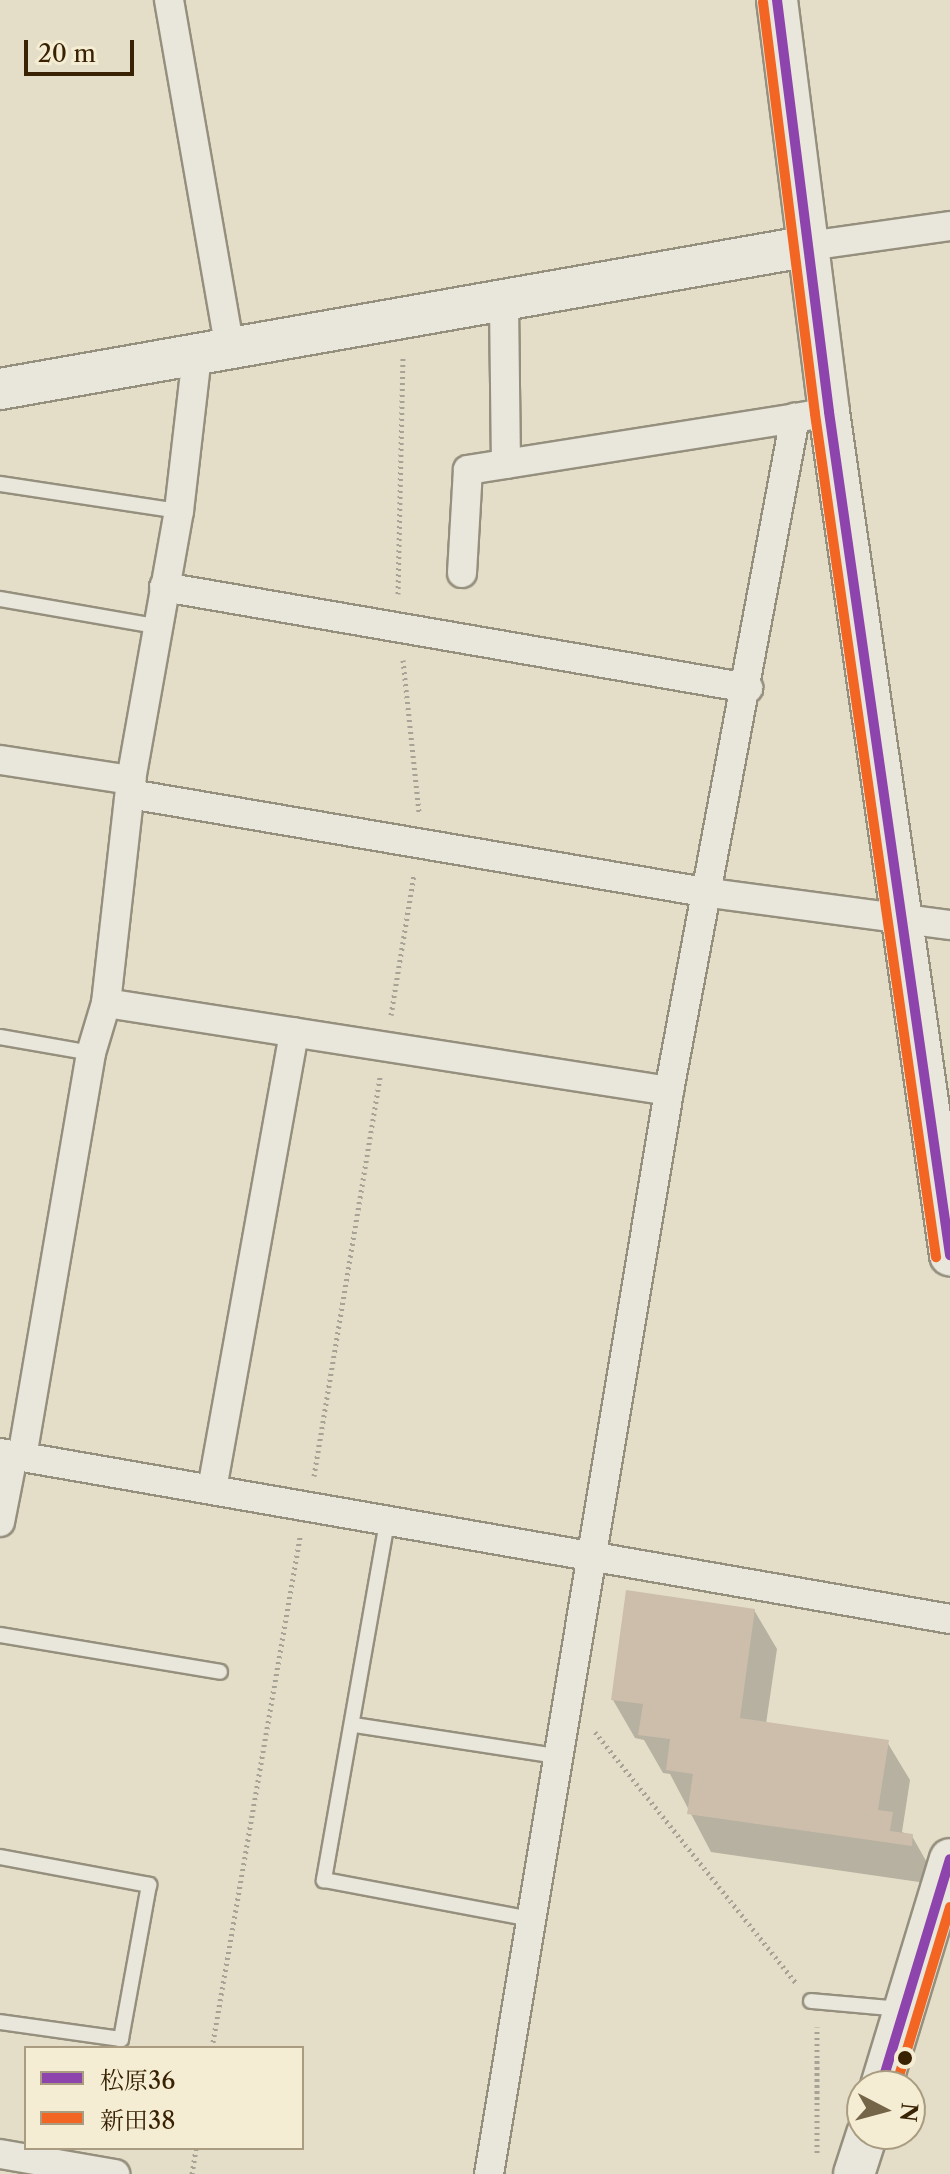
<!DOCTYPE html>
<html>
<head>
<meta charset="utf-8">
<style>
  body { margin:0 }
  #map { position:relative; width:950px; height:2174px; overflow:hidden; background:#e4dec8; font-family:"Libre Caslon Text","Noto Serif JP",serif }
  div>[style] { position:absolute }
  .shadow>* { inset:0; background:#0003 }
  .building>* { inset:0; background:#cdbeac }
  .path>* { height:5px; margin-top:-2.5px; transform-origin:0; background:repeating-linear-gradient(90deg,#a7a296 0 2px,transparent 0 6px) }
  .roads { filter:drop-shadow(2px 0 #958f7e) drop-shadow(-2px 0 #958f7e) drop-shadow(0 2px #958f7e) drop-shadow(0 -2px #958f7e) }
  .lane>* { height:14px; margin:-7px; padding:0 7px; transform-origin:7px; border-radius:7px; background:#e9e6db }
  .street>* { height:28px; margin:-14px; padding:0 14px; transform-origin:14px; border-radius:14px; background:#e9e6db }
  .secondary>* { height:40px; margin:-20px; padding:0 20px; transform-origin:20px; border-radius:20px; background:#e9e6db }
  .bus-1>* { height:10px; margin:-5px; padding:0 5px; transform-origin:5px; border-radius:5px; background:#8e44ad }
  .bus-2>* { height:10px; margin:-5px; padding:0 5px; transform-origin:5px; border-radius:5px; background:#f26522 }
  .dots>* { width:22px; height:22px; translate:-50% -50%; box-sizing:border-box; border:4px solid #f5edd3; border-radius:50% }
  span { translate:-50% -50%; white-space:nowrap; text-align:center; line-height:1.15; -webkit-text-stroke:6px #f5edd3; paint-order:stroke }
  .legend { position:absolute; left:24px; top:2046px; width:280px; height:104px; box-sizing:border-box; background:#f5edd3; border:2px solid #a99c80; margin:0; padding:10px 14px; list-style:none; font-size:24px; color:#382203 }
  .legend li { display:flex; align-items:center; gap:16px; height:40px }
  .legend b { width:40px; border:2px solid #a99c80 }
  .north { position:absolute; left:846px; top:2070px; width:80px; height:80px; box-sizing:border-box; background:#f5edd3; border:2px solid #a99c80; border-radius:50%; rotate:96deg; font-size:22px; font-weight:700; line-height:32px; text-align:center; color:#382203 }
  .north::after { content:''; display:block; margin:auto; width:28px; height:36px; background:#746448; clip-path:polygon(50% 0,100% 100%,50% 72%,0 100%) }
  .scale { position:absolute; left:24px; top:40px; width:110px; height:36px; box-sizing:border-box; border:4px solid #382203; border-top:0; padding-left:10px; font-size:24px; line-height:28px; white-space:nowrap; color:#382203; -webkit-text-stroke:6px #f5edd3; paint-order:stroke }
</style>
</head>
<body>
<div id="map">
  <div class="shadow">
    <div style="clip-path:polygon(754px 1610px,777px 1649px,766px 1724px,887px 1742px,910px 1780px,902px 1832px,912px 1836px,934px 1875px,933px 1884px,711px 1852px,670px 1774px,663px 1773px,644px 1740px,635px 1738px,613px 1700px)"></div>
  </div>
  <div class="building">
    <div style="clip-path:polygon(626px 1590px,755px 1609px,740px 1718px,889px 1740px,878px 1810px,893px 1812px,890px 1831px,913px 1834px,912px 1846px,687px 1814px,693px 1774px,666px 1770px,670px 1739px,638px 1735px,643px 1704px,611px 1700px)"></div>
  </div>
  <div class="path">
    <div style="left:398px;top:594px;width:238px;rotate:-88.8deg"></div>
    <div style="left:403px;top:660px;width:154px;rotate:84deg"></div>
    <div style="left:391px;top:1015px;width:142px;rotate:-80.7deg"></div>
    <div style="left:314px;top:1476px;width:405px;rotate:-80.6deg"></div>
    <div style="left:595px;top:1732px;width:323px;rotate:51.3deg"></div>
    <div style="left:212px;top:2048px;width:519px;rotate:-80.23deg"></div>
    <div style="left:817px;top:2153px;width:126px;rotate:-90deg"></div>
    <div style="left:192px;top:2174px;width:26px;rotate:-81deg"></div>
  </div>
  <div class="roads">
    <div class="lane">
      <div style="left:0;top:484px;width:181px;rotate:8.6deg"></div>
      <div style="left:0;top:599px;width:157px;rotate:9.9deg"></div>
      <div style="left:0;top:1037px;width:92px;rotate:10deg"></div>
      <div style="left:387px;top:1522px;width:364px;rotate:100deg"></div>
      <div style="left:324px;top:1880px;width:211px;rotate:10.7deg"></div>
      <div style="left:0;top:1635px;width:223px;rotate:9.5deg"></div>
      <div style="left:354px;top:1725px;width:205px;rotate:8.7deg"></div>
      <div style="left:0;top:1857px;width:152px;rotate:10.6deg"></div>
      <div style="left:149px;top:1885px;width:157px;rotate:100.3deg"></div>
      <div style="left:121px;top:2039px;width:122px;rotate:-172deg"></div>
      <div style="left:811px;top:2001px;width:89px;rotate:5.1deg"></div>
    </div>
    <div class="street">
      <div style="left:169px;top:0;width:354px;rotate:80.1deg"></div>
      <div style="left:809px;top:246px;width:142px;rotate:-8.1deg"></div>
      <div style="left:504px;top:302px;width:162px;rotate:89.3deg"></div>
      <div style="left:462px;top:573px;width:103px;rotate:-86.7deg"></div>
      <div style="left:468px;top:470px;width:331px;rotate:-9deg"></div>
      <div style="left:164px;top:587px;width:593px;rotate:9.81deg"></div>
      <div style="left:0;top:760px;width:133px;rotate:8.7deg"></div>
      <div style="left:130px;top:794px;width:588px;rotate:9.69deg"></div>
      <div style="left:710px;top:893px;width:242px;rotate:7.6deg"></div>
      <div style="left:106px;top:1003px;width:570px;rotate:8.88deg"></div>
      <div style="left:0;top:1453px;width:964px;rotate:9.91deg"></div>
      <div style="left:22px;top:1457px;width:410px;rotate:-80.3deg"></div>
      <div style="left:91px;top:1053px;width:52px;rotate:-73.3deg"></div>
      <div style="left:106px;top:1003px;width:224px;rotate:-83.6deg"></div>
      <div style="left:131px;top:780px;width:273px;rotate:-79.9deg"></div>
      <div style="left:179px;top:511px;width:156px;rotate:-83.4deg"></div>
      <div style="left:212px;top:1489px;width:464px;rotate:-79.8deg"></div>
      <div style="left:0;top:1522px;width:67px;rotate:-78.9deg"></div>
      <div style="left:0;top:2154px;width:117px;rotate:9.9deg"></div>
      <div style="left:489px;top:2174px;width:1098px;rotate:-80.56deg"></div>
      <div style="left:669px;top:1091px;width:685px;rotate:-79.4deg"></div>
      <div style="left:795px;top:418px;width:35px;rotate:-10deg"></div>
    </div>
    <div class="secondary">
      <div style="left:777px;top:0;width:415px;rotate:82.8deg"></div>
      <div style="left:829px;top:412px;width:852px;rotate:81.83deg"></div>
      <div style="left:0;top:389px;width:822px;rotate:-10.02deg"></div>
      <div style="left:881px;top:2086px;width:237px;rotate:-73.1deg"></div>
      <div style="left:854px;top:2174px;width:42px;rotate:-72deg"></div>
    </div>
  </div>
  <div class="bus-1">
    <div style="left:777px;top:0;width:415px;rotate:82.8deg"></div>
    <div style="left:829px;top:412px;width:852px;rotate:81.83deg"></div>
    <div style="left:881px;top:2086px;width:237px;rotate:-73.1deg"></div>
  </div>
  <div class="bus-2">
    <div style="left:763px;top:2px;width:415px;rotate:82.8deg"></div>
    <div style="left:815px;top:414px;width:852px;rotate:81.83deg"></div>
    <div style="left:896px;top:2086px;width:187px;rotate:-73.2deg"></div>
  </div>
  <div class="dots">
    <div style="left:905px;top:2058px;background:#382203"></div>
  </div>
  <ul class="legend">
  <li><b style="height:10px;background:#8e44ad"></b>松原36</li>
  <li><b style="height:10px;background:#f26522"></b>新田38</li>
  </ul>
  <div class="north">N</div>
  <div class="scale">20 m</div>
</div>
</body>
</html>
